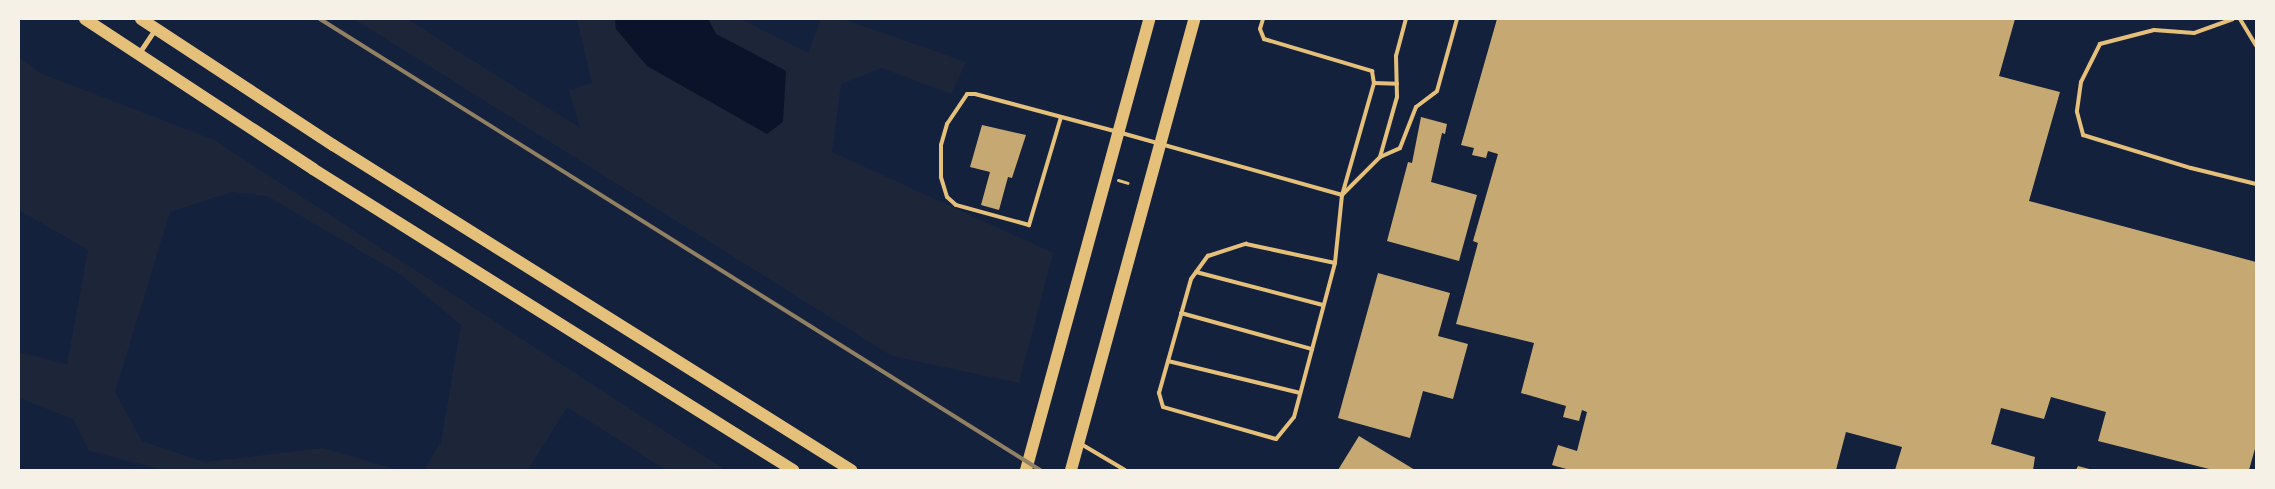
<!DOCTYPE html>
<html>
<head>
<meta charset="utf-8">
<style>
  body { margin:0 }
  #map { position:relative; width:2275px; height:489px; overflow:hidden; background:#14213d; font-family:Overpass,sans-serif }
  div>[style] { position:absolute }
  .green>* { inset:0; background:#1d2539 }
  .water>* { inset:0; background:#0b132b }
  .building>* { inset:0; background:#c6a872 }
  .path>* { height:3px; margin:-1.5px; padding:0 1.5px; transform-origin:1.5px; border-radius:1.5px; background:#e5c07b }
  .service>* { height:4px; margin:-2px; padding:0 2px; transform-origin:2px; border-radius:2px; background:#e5c07b }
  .minor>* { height:5px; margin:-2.5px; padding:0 2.5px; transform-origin:2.5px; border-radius:2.5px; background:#e5c07b }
  .primary>* { height:12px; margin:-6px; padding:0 6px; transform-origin:6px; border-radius:6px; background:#e5c07b }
  .rail>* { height:4px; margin:-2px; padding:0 2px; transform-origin:2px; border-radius:2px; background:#918062 }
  span { translate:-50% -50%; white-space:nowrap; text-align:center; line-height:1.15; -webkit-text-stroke:4.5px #f6f1e7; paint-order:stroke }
  .frame { position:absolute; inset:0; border:20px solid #f6f1e7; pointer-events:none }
</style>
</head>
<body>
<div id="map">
  <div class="green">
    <div style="clip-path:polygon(354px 19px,407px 19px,580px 128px,569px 90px,592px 83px,577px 19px,615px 19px,616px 29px,786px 71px,716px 34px,708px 19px,741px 19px,808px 53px,821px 19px,843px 19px,966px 62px,951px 94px,882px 68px,841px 84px,832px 152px,1053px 253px,1019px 383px,892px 356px)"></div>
    <div style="clip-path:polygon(19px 57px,40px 73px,212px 139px,725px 470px,666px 470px,567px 407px,528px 470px,424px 470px,441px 442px,461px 325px,400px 274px,267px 196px,232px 192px,170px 212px,115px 392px,142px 441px,205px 462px,323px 448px,398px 470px,164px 470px,89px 451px,73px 419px,19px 398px,19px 352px,67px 364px,88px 250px,19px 210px)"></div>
  </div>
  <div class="water">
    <div style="clip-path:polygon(615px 19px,708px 19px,716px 34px,786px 71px,783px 122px,767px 134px,647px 66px,616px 29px)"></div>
  </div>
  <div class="building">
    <div style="clip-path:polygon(1497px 19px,2015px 19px,1999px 76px,2060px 92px,2029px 201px,2256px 262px,2256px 445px,2249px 470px,2213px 470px,2098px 441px,2106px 412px,2051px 397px,2044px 419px,2001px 408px,1991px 444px,2035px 457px,2033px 470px,1895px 470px,1902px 447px,1846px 432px,1836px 470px,1570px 470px,1552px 465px,1558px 445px,1577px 451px,1587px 412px,1582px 410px,1579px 421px,1563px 417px,1566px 406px,1521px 393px,1534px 343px,1456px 324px,1478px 243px,1473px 241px,1498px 154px,1488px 151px,1486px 158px,1472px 155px,1474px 148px,1461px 145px)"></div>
    <div style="clip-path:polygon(1421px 117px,1447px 124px,1445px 134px,1442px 133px,1431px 182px,1477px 195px,1459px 261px,1387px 241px,1408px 162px,1412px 163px)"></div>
    <div style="clip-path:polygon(982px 125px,1026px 135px,1012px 178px,1008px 177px,999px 210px,981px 205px,990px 172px,970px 167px)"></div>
    <div style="clip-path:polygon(1378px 273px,1450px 293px,1438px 336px,1468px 344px,1453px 399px,1423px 391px,1410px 438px,1338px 418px)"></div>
    <div style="clip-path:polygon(1359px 436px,1415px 470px,1338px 470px)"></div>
    <div style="clip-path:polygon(2078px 466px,2093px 470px,2076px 470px)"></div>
  </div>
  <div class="path">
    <div style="left:1118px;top:180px;width:10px;rotate:17deg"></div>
  </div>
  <div class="service">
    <div style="left:1263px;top:19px;width:10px;rotate:107deg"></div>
    <div style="left:1260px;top:29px;width:11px;rotate:68deg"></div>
    <div style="left:1264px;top:39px;width:113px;rotate:16.5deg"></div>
    <div style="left:1372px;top:71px;width:12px;rotate:81deg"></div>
    <div style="left:1374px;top:83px;width:116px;rotate:105.9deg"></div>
    <div style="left:1342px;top:195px;width:54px;rotate:-45deg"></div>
    <div style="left:1380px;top:157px;width:62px;rotate:-74.2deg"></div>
    <div style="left:1397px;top:97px;width:41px;rotate:-91.4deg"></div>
    <div style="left:1396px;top:56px;width:38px;rotate:-75deg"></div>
    <div style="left:2233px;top:19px;width:41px;rotate:160.3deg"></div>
    <div style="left:2194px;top:33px;width:40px;rotate:-175.7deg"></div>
    <div style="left:2154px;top:30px;width:56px;rotate:165.5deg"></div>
    <div style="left:2100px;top:44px;width:42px;rotate:116.6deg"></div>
    <div style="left:2081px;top:82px;width:30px;rotate:98deg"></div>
    <div style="left:2077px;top:112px;width:24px;rotate:75deg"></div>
    <div style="left:2083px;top:135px;width:113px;rotate:17deg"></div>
    <div style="left:2191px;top:168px;width:67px;rotate:13.8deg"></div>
    <div style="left:2240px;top:19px;width:31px;rotate:59deg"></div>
    <div style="left:1374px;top:83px;width:23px;rotate:2deg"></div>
    <div style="left:1061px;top:117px;width:113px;rotate:106.5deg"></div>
    <div style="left:1029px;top:225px;width:76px;rotate:-164.7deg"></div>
    <div style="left:956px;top:205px;width:12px;rotate:-138deg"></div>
    <div style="left:947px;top:197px;width:21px;rotate:-107deg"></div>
    <div style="left:941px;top:177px;width:32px;rotate:-90deg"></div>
    <div style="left:941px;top:145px;width:22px;rotate:-74deg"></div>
    <div style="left:947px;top:124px;width:36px;rotate:-56deg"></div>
    <div style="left:967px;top:94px;width:8px"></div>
    <div style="left:975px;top:94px;width:148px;rotate:14.9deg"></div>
    <div style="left:1118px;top:132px;width:233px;rotate:15.7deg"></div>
    <div style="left:1342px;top:195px;width:68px;rotate:95.9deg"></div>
    <div style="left:1335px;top:263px;width:159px;rotate:104.9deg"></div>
    <div style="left:1294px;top:417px;width:28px;rotate:129deg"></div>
    <div style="left:1276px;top:439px;width:117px;rotate:-164.2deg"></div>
    <div style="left:1163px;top:407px;width:15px;rotate:-106deg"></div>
    <div style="left:1159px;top:393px;width:118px;rotate:-74.3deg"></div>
    <div style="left:1191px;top:279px;width:29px;rotate:-54deg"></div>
    <div style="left:1208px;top:256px;width:40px;rotate:-18deg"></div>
    <div style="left:1246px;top:244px;width:91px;rotate:12.1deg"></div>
    <div style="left:1380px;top:157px;width:22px;rotate:-24deg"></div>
    <div style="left:1400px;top:148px;width:44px;rotate:-68.7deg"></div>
    <div style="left:1416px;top:107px;width:26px;rotate:-37deg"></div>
    <div style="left:1437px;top:91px;width:75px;rotate:-74.5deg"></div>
    <div style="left:1196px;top:272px;width:131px;rotate:14.6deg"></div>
    <div style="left:1181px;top:313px;width:136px;rotate:15.4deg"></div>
    <div style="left:1168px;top:361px;width:136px;rotate:13.6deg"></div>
    <div style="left:1081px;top:444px;width:51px;rotate:30.6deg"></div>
  </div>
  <div class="minor">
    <div style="left:139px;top:53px;width:29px;rotate:-56deg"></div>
  </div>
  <div class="primary">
    <div style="left:85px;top:19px;width:273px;rotate:33.3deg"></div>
    <div style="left:313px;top:169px;width:567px;rotate:32.09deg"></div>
    <div style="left:141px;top:19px;width:230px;rotate:33.3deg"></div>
    <div style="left:333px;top:145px;width:612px;rotate:32.1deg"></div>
    <div style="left:1026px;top:470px;width:467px;rotate:-74.7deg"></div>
    <div style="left:1071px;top:470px;width:467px;rotate:-74.7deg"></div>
  </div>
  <div class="rail">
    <div style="left:320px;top:19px;width:850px;rotate:32.06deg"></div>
  </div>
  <div class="frame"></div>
</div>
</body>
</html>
